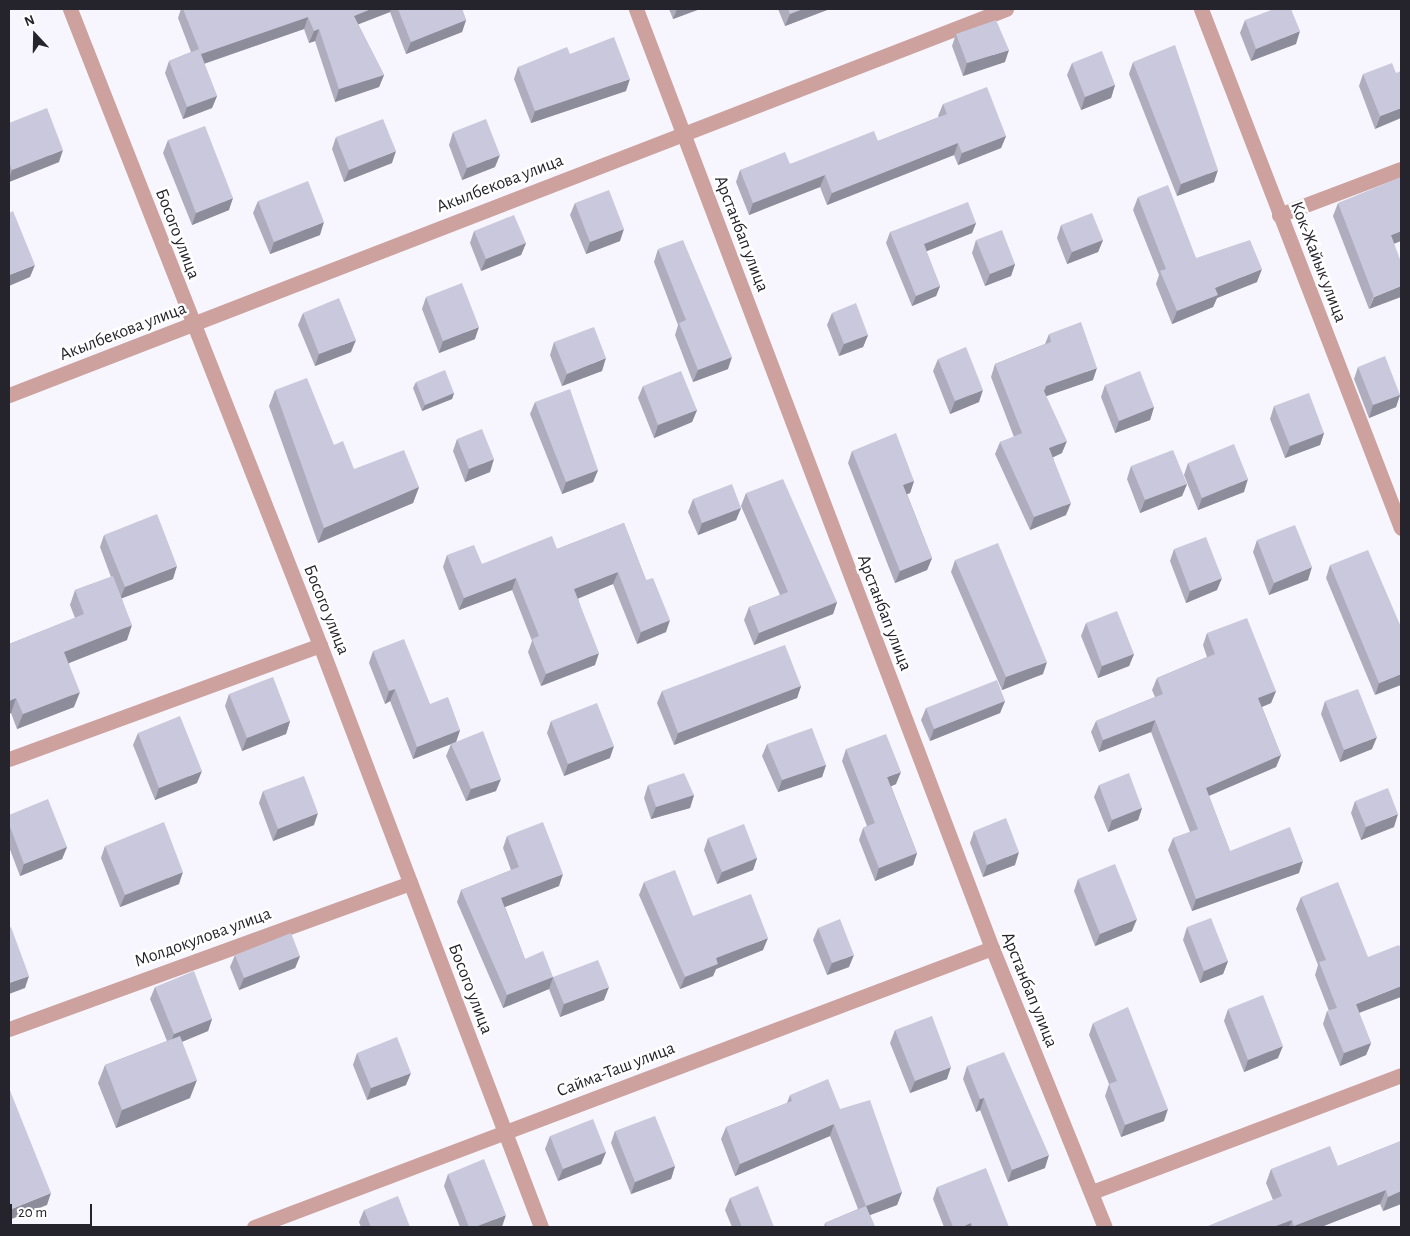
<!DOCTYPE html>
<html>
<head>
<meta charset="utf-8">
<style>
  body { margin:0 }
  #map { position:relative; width:1410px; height:1236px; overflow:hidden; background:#f7f6fe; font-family:"Alegreya Sans",sans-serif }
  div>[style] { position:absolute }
  .street>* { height:15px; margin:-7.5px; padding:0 7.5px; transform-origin:7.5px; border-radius:7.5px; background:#cca19e }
  .wall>* { inset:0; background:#aeacbd }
  .shaded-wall>* { inset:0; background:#8d8c9a }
  .building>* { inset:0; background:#cac8dc }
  span { translate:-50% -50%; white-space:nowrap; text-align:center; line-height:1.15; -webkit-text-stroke:5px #fff; paint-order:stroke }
  .street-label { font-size:18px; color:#25242c }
  .frame { position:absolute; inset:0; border:10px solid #25242c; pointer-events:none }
  .north { position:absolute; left:10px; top:10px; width:50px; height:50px; -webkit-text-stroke:4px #fff; paint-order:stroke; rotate:339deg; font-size:14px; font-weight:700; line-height:20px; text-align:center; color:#25242c }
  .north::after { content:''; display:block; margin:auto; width:18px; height:22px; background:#25242c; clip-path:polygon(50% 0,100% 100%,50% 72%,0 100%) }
  .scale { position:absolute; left:10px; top:1204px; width:82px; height:22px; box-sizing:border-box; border:2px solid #25242c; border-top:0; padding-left:6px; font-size:15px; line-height:18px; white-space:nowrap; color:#25242c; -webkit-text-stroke:4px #fff; paint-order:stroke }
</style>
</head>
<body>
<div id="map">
  <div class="street">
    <div style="left:70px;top:9px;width:683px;rotate:68.54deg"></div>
    <div style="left:320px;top:645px;width:623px;rotate:69.21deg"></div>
    <div style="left:636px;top:9px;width:1004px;rotate:69.24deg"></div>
    <div style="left:992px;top:948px;width:301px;rotate:68deg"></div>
    <div style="left:1201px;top:9px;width:556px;rotate:68.93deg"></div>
    <div style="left:1279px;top:215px;width:130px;rotate:-20.7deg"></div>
    <div style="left:9px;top:395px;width:1069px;rotate:-21.16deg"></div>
    <div style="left:9px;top:759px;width:331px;rotate:-20.1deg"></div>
    <div style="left:9px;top:1029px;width:427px;rotate:-20deg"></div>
    <div style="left:1092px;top:1192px;width:330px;rotate:-20.7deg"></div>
    <div style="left:254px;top:1227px;width:789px;rotate:-20.71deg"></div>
  </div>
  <div class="wall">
    <div style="clip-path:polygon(181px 9px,462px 9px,466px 20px,462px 32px,406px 54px,390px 12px,358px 24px,384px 75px,379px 87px,335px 102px,315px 41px,309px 43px,304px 29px,204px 64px,217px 96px,212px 108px,183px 119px,165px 73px,169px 61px,191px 52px,178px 18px)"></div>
    <div style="clip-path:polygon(669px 9px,700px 9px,673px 19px)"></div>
    <div style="clip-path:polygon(778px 9px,827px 9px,827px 10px,785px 26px)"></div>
    <div style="clip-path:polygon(1245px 20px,1296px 44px,1251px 61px,1240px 33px)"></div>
    <div style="clip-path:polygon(956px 34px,1005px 62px,963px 76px,952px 46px)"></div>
    <div style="clip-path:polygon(570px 54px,626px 91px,531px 123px,514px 79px,518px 67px)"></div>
    <div style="clip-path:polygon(1133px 62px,1214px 182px,1177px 196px,1129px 74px)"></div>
    <div style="clip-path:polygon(1072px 63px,1115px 85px,1111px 98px,1081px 110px,1067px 75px)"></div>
    <div style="clip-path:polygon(1396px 73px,1375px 129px,1359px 86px,1363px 74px)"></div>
    <div style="clip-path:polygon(943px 104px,1006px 136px,1001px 148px,958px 165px,954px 155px,827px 205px,820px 187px,749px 215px,736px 182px,740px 170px,790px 164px,878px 141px,939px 117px,938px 116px)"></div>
    <div style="clip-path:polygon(9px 123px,59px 162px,9px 182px)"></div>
    <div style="clip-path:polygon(453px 132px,495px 167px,462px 180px,449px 145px)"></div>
    <div style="clip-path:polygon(336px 137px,392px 163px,344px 182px,332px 149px)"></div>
    <div style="clip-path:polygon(168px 140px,229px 210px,192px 225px,163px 153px)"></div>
    <div style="clip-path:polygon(1138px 197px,1196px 258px,1257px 282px,1217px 298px,1213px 307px,1172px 324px,1156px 284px,1159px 275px,1133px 210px)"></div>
    <div style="clip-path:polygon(258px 201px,320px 235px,270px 254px,253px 213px)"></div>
    <div style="clip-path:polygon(575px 203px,620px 241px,586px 254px,570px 215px)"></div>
    <div style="clip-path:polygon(1338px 203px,1394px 244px,1369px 309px,1333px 216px)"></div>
    <div style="clip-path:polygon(976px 223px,972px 233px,926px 251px,940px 286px,936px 296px,912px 306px,886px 243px,890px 232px)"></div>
    <div style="clip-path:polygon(1061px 225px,1103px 240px,1098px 252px,1067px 264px,1057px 238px)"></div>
    <div style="clip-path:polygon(474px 231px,526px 243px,521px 255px,481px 271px,470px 243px)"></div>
    <div style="clip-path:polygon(976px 240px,1015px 264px,1011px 276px,985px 286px,972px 253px)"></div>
    <div style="clip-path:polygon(658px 249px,728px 369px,693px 382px,675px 335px,678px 325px,654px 262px)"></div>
    <div style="clip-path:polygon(426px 297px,475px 339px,439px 353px,422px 309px)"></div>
    <div style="clip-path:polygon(303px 313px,351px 352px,315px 366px,298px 325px)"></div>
    <div style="clip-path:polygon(832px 313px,868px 335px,863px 347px,839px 356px,827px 325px)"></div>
    <div style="clip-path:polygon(1049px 334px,1093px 380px,1046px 396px,1062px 453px,1053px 457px,1066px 515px,1030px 530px,995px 454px,1000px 442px,1014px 437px,991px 377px,995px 364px,1045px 344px)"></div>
    <div style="clip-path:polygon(554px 342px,602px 371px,562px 386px,550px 355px)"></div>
    <div style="clip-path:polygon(938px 359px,979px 402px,950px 414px,933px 371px)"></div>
    <div style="clip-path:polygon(1358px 367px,1400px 395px,1396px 407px,1369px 418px,1354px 379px)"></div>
    <div style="clip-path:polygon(416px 382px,454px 393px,452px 399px,422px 411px,413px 388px)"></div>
    <div style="clip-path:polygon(1105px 385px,1154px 407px,1150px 420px,1115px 433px,1101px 397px)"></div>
    <div style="clip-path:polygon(643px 386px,697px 410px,692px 422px,654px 438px,638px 398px)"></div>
    <div style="clip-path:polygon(275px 390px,334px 445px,354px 469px,419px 487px,413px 503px,318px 543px,269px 406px)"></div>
    <div style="clip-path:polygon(535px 402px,598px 470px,593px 482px,562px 494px,530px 414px)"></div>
    <div style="clip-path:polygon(1274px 406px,1324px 433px,1320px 445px,1285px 458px,1270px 419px)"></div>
    <div style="clip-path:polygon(457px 439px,490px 472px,465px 482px,453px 451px)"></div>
    <div style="clip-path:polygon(852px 451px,914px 481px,910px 493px,907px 494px,932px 558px,927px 570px,895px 583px,848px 463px)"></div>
    <div style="clip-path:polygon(1188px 463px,1244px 492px,1198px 510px,1184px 475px)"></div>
    <div style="clip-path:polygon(1131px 466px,1187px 484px,1182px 496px,1140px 513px,1127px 479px)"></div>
    <div style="clip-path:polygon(746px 493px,837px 602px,833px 614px,754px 645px,744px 620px,749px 607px,780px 595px,741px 506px)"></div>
    <div style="clip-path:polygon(693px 499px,741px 508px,736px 520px,698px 535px,688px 512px)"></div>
    <div style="clip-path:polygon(624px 523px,666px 632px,637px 644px,613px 584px,578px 598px,595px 665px,541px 686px,528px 652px,532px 641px,512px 590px,459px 610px,443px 567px,447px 555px,482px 564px,557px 549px)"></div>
    <div style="clip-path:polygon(104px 535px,173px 579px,122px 598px,127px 640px,69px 663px,74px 707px,17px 729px,11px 713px,9px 714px,9px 644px,75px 618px,70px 605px,75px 590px,111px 577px,100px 547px)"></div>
    <div style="clip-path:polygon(1257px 540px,1308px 580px,1269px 595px,1253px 552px)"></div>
    <div style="clip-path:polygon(1174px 549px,1217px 590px,1186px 603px,1170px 561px)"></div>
    <div style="clip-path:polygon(955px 560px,1043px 674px,1002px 690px,951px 572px)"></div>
    <div style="clip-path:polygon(1330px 565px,1401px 627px,1375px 695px,1326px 578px)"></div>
    <div style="clip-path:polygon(1086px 623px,1134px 654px,1129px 666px,1098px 678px,1081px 636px)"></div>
    <div style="clip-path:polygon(1207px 633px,1276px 691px,1271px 703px,1262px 707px,1281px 755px,1276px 767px,1209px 796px,1230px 851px,1299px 873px,1192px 911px,1168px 850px,1173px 838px,1190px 832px,1151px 732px,1099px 752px,1091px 732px,1096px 721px,1155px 697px,1152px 690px,1157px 678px,1207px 657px,1203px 645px)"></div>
    <div style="clip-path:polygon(373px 651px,430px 704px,460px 730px,456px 742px,496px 791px,466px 801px,446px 756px,451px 744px,413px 759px,390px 701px,385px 704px,369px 663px)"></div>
    <div style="clip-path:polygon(801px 686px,797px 698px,674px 745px,657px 703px,662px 691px)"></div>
    <div style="clip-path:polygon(229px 694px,290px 721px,286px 734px,242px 751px,225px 706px)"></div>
    <div style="clip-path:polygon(1005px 701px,1000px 713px,930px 741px,921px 720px,926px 708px)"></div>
    <div style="clip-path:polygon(1325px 701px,1372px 749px,1340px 762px,1321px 714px)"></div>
    <div style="clip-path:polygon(551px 721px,610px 758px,564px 776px,547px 733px)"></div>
    <div style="clip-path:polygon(138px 733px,197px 783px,155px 800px,133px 745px)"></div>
    <div style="clip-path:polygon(767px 744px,826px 765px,822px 777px,778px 792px,762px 756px)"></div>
    <div style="clip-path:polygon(846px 749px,896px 784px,891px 786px,917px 853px,913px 865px,875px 881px,859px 840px,863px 828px,867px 826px,842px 761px)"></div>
    <div style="clip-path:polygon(648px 785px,694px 795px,690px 808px,651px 819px,644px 798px)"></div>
    <div style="clip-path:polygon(1099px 785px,1142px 808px,1138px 820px,1108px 832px,1094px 797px)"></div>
    <div style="clip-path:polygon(263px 791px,314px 825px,273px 841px,259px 803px)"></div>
    <div style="clip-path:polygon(1355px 801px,1394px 827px,1361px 840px,1351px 813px)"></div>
    <div style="clip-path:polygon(9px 815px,67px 847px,62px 859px,20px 876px,9px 847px)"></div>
    <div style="clip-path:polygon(974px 831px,1015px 865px,983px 877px,970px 843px)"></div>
    <div style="clip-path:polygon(507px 836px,559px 886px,505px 907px,525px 959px,553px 977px,604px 1000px,560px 1017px,549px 989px,503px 1008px,457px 902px,461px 890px,511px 870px,503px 848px)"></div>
    <div style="clip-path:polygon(708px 838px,757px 858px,753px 870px,717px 884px,704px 850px)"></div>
    <div style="clip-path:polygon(105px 846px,179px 884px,120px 907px,101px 858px)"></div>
    <div style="clip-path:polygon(1078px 879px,1132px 931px,1095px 946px,1074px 891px)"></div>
    <div style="clip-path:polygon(644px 882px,693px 916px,763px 950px,716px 969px,713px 976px,680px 989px,639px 895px)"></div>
    <div style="clip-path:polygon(1301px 897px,1359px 1013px,1371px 1043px,1366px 1055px,1340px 1066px,1323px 1024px,1327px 1011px,1329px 1011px,1315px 975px,1318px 965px,1296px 909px)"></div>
    <div style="clip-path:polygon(1187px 927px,1228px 961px,1223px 974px,1200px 983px,1183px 940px)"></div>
    <div style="clip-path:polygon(818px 928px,849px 967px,827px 975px,813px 940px)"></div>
    <div style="clip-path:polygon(235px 955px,300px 956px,295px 968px,239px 990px,230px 967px)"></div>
    <div style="clip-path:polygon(155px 987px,212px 1019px,208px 1031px,182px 1042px,190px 1098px,116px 1128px,98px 1083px,105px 1065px,167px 1041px,150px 999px)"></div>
    <div style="clip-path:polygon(1228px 1009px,1278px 1058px,1244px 1072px,1224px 1021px)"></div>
    <div style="clip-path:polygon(1093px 1023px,1164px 1121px,1121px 1137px,1105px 1096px,1109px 1084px,1089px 1035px)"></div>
    <div style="clip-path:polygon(895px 1030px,947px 1079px,910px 1093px,890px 1043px)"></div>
    <div style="clip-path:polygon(357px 1053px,406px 1085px,367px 1100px,353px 1065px)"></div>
    <div style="clip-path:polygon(967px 1066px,1045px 1168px,1008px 1182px,980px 1110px,976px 1112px,963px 1079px)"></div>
    <div style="clip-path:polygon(790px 1095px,840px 1109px,902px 1192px,897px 1205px,870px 1215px,875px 1227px,824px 1227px,825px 1223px,858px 1209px,830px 1136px,735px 1176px,721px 1139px,726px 1127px,787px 1103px)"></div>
    <div style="clip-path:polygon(615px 1131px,675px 1166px,671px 1179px,631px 1194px,611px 1143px)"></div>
    <div style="clip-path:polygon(550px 1136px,606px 1152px,601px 1164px,558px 1181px,545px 1149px)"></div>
    <div style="clip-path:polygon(1401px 1141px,1401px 1204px,1383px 1211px,1380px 1204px,1321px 1227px,1206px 1227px,1273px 1200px,1266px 1183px,1271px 1169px,1338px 1166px)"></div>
    <div style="clip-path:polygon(448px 1174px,501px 1227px,460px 1227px,444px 1186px)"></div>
    <div style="clip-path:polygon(937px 1187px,1009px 1227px,944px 1227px,933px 1199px)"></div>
    <div style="clip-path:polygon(730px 1198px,774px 1227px,732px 1227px,725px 1210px)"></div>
    <div style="clip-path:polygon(364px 1210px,410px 1227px,361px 1227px,359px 1222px)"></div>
  </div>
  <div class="shaded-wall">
    <div style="clip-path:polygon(371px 9px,391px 9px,390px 12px,349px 28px,354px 16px)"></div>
    <div style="clip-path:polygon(677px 9px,700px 9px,673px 19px)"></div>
    <div style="clip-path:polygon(803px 9px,827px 9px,827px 10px,785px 26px,790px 14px)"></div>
    <div style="clip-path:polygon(308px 17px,304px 29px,197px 66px,201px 54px)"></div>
    <div style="clip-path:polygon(466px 20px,462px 32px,406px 54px,411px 42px)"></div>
    <div style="clip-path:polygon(319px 29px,315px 41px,309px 43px,314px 31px)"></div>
    <div style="clip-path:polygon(1300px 31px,1296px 44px,1251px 61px,1256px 49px)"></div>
    <div style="clip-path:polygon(1009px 50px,1005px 62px,963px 76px,967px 63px)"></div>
    <div style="clip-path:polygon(384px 75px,379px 87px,335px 102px,339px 89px)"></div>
    <div style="clip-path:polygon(630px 79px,626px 91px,531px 123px,535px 111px)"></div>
    <div style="clip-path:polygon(1115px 85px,1111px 98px,1081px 110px,1085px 97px)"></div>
    <div style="clip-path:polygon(217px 96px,212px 108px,183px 119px,187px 107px)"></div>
    <div style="clip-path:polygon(1401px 108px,1401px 118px,1375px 129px,1380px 116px)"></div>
    <div style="clip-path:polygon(1006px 136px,1001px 148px,958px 165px,962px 153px)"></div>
    <div style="clip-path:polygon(958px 143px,954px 155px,827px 205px,832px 193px)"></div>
    <div style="clip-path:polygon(63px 150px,59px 162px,9px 182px,9px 179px,12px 170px)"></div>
    <div style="clip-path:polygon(396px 151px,392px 163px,344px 182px,349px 170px)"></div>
    <div style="clip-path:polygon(500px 155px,495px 167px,462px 180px,467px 168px)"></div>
    <div style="clip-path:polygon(1218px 170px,1214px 182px,1177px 196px,1181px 184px)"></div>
    <div style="clip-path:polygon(825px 175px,820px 187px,749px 215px,753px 203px)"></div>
    <div style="clip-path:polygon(233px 198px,229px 210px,192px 225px,196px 213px)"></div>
    <div style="clip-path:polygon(324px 222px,320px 235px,270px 254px,274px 242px)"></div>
    <div style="clip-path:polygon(976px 223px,972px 233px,920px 254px,924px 244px)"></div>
    <div style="clip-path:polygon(624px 229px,620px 241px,586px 254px,590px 242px)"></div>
    <div style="clip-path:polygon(1401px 231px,1401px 241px,1386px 247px,1391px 235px)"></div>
    <div style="clip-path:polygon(1103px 240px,1098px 252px,1067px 264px,1072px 252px)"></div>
    <div style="clip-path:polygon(526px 243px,521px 255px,481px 271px,486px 259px)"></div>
    <div style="clip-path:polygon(1015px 264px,1011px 276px,985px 286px,990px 274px)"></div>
    <div style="clip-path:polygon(35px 265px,30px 277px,9px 286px,9px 275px)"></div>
    <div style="clip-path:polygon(1262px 269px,1257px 282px,1217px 298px,1213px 307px,1172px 324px,1177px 311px,1215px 288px)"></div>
    <div style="clip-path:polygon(940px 286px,936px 296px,912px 306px,916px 296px)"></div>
    <div style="clip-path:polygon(1401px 286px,1401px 297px,1369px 309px,1374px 297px)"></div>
    <div style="clip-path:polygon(479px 327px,475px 339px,439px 353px,443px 341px)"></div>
    <div style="clip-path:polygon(868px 335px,863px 347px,839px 356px,844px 344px)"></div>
    <div style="clip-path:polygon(356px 340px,351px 352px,315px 366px,319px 354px)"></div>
    <div style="clip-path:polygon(732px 357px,728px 369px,693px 382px,698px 370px)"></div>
    <div style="clip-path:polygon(606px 358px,602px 371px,562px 386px,567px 374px)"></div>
    <div style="clip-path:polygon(1097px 368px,1093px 380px,1041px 398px,1046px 386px)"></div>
    <div style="clip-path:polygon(983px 390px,979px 402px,950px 414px,955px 401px)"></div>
    <div style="clip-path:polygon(454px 393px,452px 399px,422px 411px,425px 405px)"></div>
    <div style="clip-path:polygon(1400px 395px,1396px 407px,1369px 418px,1373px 405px)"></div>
    <div style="clip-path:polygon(1154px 407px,1150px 420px,1115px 433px,1119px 421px)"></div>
    <div style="clip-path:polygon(697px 410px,692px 422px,654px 438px,658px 425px)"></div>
    <div style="clip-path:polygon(1324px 433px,1320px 445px,1285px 458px,1290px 446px)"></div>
    <div style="clip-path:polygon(1067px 441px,1062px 453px,1045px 461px,1049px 448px)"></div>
    <div style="clip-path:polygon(494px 459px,490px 472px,465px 482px,469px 469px)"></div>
    <div style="clip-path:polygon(598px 470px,593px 482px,562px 494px,566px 482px)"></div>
    <div style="clip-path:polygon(1248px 479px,1244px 492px,1198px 510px,1202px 498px)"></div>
    <div style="clip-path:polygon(914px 481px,910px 493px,899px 497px,903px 485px)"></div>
    <div style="clip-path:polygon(1187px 484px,1182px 496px,1140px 513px,1145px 500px)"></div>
    <div style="clip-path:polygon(419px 487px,413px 503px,318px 543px,324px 528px)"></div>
    <div style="clip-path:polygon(1071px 503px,1066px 515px,1030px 530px,1034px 517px)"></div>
    <div style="clip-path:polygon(741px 508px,736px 520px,698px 535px,702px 523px)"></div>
    <div style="clip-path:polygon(932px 558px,927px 570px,895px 583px,900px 571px)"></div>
    <div style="clip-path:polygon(177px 566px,173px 579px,120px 599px,125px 587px)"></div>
    <div style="clip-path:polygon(1312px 567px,1308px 580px,1269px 595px,1274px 583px)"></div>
    <div style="clip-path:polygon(618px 572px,613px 584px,570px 602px,574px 589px)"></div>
    <div style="clip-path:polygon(516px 578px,512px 590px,459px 610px,464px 598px)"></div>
    <div style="clip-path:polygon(1222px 578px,1217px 590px,1186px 603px,1190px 591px)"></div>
    <div style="clip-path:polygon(837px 602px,833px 614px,754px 645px,759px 633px)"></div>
    <div style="clip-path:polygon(670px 620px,666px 632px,637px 644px,641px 632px)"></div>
    <div style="clip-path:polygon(132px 625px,127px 640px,59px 667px,64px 652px)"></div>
    <div style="clip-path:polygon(599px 653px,595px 665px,541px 686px,546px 674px)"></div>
    <div style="clip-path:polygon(1134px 654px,1129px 666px,1098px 678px,1102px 666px)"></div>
    <div style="clip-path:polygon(1047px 662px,1043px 674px,1002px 690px,1006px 677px)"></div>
    <div style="clip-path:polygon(1401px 674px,1401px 685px,1375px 695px,1379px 683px)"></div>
    <div style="clip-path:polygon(801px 686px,797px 698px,674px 745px,678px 733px)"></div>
    <div style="clip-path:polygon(395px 689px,390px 701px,385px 704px,389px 691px)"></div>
    <div style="clip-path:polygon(1276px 691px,1271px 703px,1254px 710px,1258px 698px)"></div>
    <div style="clip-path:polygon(80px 692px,74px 707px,17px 729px,23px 714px)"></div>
    <div style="clip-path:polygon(16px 698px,11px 713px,9px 714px,9px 701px)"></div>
    <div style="clip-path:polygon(1005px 701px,1000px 713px,930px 741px,934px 729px)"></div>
    <div style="clip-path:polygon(1155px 720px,1151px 732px,1099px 752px,1103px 740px)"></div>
    <div style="clip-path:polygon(290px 721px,286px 734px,242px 751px,247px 738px)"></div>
    <div style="clip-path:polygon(460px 730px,456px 742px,413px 759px,417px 747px)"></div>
    <div style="clip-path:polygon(1377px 737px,1372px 749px,1340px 762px,1344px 750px)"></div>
    <div style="clip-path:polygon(614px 746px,610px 758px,564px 776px,568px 764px)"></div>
    <div style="clip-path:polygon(1281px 755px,1276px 767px,1201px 799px,1206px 788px)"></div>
    <div style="clip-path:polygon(826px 765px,822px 777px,778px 792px,782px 780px)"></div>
    <div style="clip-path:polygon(202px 771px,197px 783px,155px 800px,159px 788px)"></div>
    <div style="clip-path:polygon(901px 772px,896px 784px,883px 790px,887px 777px)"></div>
    <div style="clip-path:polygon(501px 779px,496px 791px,466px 801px,471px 789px)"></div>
    <div style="clip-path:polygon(694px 795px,690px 808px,651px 819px,656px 807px)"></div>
    <div style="clip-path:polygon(1142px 808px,1138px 820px,1108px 832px,1112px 820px)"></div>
    <div style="clip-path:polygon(318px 813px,314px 825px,273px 841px,278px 829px)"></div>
    <div style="clip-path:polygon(1398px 814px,1394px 827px,1361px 840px,1366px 827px)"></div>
    <div style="clip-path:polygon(67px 847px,62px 859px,20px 876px,24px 864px)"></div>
    <div style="clip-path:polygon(1019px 852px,1015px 865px,983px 877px,987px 865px)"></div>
    <div style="clip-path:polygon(917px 853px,913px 865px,875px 881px,879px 868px)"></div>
    <div style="clip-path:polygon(757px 858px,753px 870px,717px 884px,722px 872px)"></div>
    <div style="clip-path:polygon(1303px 861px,1299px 873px,1192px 911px,1196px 899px)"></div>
    <div style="clip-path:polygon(183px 872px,179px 884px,120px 907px,125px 895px)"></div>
    <div style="clip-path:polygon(563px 874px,559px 886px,497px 910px,501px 898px)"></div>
    <div style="clip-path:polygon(1137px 919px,1132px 931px,1095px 946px,1100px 934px)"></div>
    <div style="clip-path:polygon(768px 938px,763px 950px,716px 969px,713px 976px,680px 989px,685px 977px,716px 958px)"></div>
    <div style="clip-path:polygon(854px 955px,849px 967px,827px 975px,832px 963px)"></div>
    <div style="clip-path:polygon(300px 956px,295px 968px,239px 990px,244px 978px)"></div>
    <div style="clip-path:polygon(1228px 961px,1223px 974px,1200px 983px,1204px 971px)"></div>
    <div style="clip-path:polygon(29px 976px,25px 988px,9px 994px,9px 983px)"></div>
    <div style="clip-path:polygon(553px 977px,549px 989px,503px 1008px,507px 995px)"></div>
    <div style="clip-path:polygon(1401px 986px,1401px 997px,1351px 1016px,1356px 1004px)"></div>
    <div style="clip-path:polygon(609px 987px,604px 1000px,560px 1017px,564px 1004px)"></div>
    <div style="clip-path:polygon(212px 1019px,208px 1031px,169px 1047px,174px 1034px)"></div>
    <div style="clip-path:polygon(1371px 1043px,1366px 1055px,1340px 1066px,1344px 1053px)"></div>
    <div style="clip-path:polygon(1283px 1046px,1278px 1058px,1244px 1072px,1248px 1060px)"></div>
    <div style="clip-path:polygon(951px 1067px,947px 1079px,910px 1093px,915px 1081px)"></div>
    <div style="clip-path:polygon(411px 1073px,406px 1085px,367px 1100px,371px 1088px)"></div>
    <div style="clip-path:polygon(197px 1080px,190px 1098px,116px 1128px,122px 1110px)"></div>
    <div style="clip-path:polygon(984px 1098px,980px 1110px,976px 1112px,980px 1099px)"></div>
    <div style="clip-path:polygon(1168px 1109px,1164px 1121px,1121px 1137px,1125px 1125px)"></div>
    <div style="clip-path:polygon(834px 1124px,830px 1136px,735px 1176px,740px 1164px)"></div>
    <div style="clip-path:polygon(606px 1152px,601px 1164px,558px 1181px,563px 1169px)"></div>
    <div style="clip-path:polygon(1049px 1155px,1045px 1168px,1008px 1182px,1012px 1170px)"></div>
    <div style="clip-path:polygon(675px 1166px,671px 1179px,631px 1194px,635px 1182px)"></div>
    <div style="clip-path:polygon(1386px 1190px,1380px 1204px,1321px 1227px,1293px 1227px,1294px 1226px)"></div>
    <div style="clip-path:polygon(1401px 1191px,1401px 1204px,1383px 1211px,1388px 1197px)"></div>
    <div style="clip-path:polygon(902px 1192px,897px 1205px,862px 1218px,866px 1206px)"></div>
    <div style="clip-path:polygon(51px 1193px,47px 1205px,9px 1220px,9px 1210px)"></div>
    <div style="clip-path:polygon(506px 1215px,502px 1227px,475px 1227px)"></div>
    <div style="clip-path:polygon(1292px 1220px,1289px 1227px,1273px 1227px)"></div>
    <div style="clip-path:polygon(971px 1223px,970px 1227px,962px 1227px)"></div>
  </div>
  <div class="building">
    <div style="clip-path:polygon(183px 9px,371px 9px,354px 16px,384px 75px,339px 89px,319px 29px,314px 31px,308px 17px,201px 54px)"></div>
    <div style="clip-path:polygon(398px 9px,462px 9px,466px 20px,411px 42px)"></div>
    <div style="clip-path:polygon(788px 9px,803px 9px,790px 14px)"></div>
    <div style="clip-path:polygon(1274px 9px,1291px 9px,1300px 31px,1256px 49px,1245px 20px)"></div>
    <div style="clip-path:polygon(996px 20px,1009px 50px,967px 63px,956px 34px)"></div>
    <div style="clip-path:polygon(614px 37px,630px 79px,535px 111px,518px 67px,567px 47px,570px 54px)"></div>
    <div style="clip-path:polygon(1175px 45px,1218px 170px,1181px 184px,1133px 62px)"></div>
    <div style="clip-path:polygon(199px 49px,217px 96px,187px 107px,169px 61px)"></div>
    <div style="clip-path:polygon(1102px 51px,1115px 85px,1085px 97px,1072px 63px)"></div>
    <div style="clip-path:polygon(1392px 63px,1396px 73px,1401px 71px,1401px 108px,1380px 116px,1363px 74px)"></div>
    <div style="clip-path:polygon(987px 87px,1006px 136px,962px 153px,958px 143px,832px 193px,825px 175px,753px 203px,740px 170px,785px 152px,790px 164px,874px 131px,878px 141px,947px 114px,943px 104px)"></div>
    <div style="clip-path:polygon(47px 108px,63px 150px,12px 170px,9px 163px,9px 123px)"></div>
    <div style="clip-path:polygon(383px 119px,396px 151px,349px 170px,336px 137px)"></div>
    <div style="clip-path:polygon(486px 119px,500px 155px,467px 168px,453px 132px)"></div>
    <div style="clip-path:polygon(205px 126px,233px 198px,196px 213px,168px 140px)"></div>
    <div style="clip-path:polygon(1401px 177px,1401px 231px,1391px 235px,1401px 262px,1401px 286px,1374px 297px,1338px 203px)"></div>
    <div style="clip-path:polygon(308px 181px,324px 222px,274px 242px,258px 201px)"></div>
    <div style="clip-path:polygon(1168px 185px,1196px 258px,1250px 240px,1262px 269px,1215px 288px,1218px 295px,1177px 311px,1160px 271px,1166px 269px,1138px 197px)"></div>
    <div style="clip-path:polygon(609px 190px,624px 229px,590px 242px,575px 203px)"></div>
    <div style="clip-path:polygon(968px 202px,976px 223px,924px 244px,940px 286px,916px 296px,890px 232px)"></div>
    <div style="clip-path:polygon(13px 211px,35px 265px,9px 275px,9px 213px)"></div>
    <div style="clip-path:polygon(1092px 213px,1103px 240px,1072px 252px,1061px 225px)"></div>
    <div style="clip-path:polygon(514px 215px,526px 243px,486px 259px,474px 231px)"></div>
    <div style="clip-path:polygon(1002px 230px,1015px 264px,990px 274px,976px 240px)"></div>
    <div style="clip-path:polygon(683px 240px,732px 357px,698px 370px,679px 323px,686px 320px,658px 249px)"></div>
    <div style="clip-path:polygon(462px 283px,479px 327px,443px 341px,426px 297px)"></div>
    <div style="clip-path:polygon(339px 298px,356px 340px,319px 354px,303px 313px)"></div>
    <div style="clip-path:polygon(856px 303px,868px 335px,844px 344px,832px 313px)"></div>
    <div style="clip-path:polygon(1081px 322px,1097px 368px,1046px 386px,1044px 391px,1067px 441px,1049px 448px,1071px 503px,1034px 517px,1000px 442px,1022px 433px,995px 364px,1051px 342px,1049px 334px)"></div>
    <div style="clip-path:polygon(594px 327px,606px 358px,567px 374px,554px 342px)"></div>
    <div style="clip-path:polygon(966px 347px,983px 390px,955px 401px,938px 359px)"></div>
    <div style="clip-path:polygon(1385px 356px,1400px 395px,1373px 405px,1358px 367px)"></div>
    <div style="clip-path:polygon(445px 370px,454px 393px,425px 405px,416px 382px)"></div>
    <div style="clip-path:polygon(681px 371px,697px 410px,658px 425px,643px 386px)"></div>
    <div style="clip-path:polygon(1140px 371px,1154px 407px,1119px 421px,1105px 385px)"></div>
    <div style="clip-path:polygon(307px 378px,334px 445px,343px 441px,354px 469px,404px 450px,419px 487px,324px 528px,275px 390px)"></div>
    <div style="clip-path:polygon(570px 389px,598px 470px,566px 482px,535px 402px)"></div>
    <div style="clip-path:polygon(1309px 393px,1324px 433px,1290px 446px,1274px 406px)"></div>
    <div style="clip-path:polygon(482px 429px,494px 459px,469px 469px,457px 439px)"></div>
    <div style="clip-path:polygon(896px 433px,914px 481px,903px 485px,932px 558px,900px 571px,852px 451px)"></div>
    <div style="clip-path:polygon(1234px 444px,1248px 479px,1202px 498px,1188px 463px)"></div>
    <div style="clip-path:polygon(1173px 450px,1187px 484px,1145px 500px,1131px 466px)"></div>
    <div style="clip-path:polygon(783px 479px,837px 602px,759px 633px,749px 607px,788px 592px,746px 493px)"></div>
    <div style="clip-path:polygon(732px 484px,741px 508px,702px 523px,693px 499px)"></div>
    <div style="clip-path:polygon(157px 514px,177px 566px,125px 587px,104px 535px)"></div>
    <div style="clip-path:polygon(624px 523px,646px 580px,653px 578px,670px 620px,641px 632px,618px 572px,574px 589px,599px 653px,546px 674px,532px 639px,539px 636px,516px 578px,464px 598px,447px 555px,474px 545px,482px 564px,552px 536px,557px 549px)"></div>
    <div style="clip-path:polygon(1295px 525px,1312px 567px,1274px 583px,1257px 540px)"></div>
    <div style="clip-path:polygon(1206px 537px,1222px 578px,1190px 591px,1174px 549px)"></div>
    <div style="clip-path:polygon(998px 543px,1047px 662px,1006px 677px,955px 560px)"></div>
    <div style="clip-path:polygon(1368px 550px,1401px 627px,1401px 674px,1379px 683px,1330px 565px)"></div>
    <div style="clip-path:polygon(113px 576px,132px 625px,64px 652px,80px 692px,23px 714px,16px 698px,9px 701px,9px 644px,84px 614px,75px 590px)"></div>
    <div style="clip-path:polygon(1117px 611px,1134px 654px,1102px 666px,1086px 623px)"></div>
    <div style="clip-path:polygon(1247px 618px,1276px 691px,1258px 698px,1281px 755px,1206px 788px,1230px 851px,1290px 827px,1303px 861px,1196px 899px,1173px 838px,1198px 829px,1155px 720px,1103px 740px,1096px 721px,1163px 694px,1157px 678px,1215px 654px,1207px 633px)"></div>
    <div style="clip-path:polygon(404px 639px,430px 704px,448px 697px,460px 730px,417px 747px,395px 689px,389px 691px,373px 651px)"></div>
    <div style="clip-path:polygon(785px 645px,801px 686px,678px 733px,662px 691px)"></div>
    <div style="clip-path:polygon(273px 677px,290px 721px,247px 738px,229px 694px)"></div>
    <div style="clip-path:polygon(997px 680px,1005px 701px,934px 729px,926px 708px)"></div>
    <div style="clip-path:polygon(1358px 689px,1377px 737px,1344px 750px,1325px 701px)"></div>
    <div style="clip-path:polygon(597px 703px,614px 746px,568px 764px,551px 721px)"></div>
    <div style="clip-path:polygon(180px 716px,202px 771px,159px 788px,138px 733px)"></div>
    <div style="clip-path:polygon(812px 728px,826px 765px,782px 780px,767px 744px)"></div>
    <div style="clip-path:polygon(483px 731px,501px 779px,471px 789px,451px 744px)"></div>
    <div style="clip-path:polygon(886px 734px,901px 772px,887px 777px,917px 853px,879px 868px,863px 828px,875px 823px,846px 749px)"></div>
    <div style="clip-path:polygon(684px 773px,694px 795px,656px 807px,648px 785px)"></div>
    <div style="clip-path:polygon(1129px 773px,1142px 808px,1112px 820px,1099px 785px)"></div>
    <div style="clip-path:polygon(304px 776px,318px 813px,278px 829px,263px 791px)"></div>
    <div style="clip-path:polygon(1388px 788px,1398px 814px,1366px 827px,1355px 801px)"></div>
    <div style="clip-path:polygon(48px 799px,67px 847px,24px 864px,9px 824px,9px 815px)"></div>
    <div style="clip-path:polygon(1006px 818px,1019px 852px,987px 865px,974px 831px)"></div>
    <div style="clip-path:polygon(164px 822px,183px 872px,125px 895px,105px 846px)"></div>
    <div style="clip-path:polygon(543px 822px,563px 874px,501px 898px,525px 959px,543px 951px,553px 977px,507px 995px,461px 890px,519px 867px,507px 836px)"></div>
    <div style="clip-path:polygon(744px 824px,757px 858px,722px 872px,708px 838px)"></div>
    <div style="clip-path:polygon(1115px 864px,1137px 919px,1100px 934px,1078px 879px)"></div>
    <div style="clip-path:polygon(675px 870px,693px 916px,751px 894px,768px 938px,716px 958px,718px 964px,685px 977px,644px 882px)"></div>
    <div style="clip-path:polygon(1338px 882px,1368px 957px,1399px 945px,1401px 949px,1401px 986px,1356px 1004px,1371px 1043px,1344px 1053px,1327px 1011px,1337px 1008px,1319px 962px,1326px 960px,1301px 897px)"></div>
    <div style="clip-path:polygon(1211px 918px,1228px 961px,1204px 971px,1187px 927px)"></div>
    <div style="clip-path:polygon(840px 919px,854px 955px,832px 963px,818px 928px)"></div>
    <div style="clip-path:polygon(11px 927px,29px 976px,9px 983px,9px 928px)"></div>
    <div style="clip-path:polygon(291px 933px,300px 956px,244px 978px,235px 955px)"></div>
    <div style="clip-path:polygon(598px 960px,609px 987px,564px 1004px,553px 977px)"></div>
    <div style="clip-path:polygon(194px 971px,212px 1019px,174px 1034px,155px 987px)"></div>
    <div style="clip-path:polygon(1263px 995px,1283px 1046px,1248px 1060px,1228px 1009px)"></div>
    <div style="clip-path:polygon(1128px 1007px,1168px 1109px,1125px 1125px,1109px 1084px,1117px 1081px,1093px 1023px)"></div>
    <div style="clip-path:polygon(932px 1016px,951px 1067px,915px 1081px,895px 1030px)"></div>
    <div style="clip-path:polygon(180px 1036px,197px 1080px,122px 1110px,105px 1065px)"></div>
    <div style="clip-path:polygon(397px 1037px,411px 1073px,371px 1088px,357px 1053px)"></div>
    <div style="clip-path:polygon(1004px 1052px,1049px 1155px,1012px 1170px,984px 1098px,980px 1099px,967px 1066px)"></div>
    <div style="clip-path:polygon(828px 1079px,840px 1109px,870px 1100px,902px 1192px,866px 1206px,834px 1124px,740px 1164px,726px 1127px,792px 1101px,790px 1095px)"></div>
    <div style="clip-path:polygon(9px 1088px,51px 1193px,9px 1210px)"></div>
    <div style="clip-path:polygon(655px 1116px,675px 1166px,635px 1182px,615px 1131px)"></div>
    <div style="clip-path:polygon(593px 1119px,606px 1152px,563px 1169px,550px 1136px)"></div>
    <div style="clip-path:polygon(1401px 1141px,1401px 1191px,1388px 1197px,1386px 1190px,1294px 1226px,1292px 1220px,1273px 1227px,1206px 1227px,1282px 1196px,1271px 1169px,1330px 1146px,1338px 1166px)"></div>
    <div style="clip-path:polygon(484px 1159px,506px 1215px,475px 1227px,469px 1227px,448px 1174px)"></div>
    <div style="clip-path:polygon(986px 1168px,1009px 1227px,973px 1227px,971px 1223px,962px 1227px,953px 1227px,937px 1187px)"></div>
    <div style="clip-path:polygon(758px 1186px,774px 1227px,742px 1227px,730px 1198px)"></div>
    <div style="clip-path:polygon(398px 1196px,410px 1227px,371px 1227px,364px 1210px)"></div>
    <div style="clip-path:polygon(866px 1206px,875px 1227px,827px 1227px,825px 1223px)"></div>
  </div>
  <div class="street-label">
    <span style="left:500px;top:184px;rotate:-21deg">Акылбекова улица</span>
    <span style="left:177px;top:234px;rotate:69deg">Босого улица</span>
    <span style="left:741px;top:234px;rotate:69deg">Арстанбап улица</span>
    <span style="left:1318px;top:262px;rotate:69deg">Кок-Жайык улица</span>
    <span style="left:123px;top:332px;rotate:-21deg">Акылбекова улица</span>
    <span style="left:326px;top:610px;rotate:68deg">Босого улица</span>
    <span style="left:884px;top:613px;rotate:69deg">Арстанбап улица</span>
    <span style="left:203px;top:938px;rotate:-20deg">Молдокулова улица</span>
    <span style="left:470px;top:989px;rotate:69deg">Босого улица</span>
    <span style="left:1029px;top:990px;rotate:68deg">Арстанбап улица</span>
    <span style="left:616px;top:1070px;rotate:-21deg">Сайма-Таш улица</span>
  </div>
  <div class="frame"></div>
  <div class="north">N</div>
  <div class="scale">20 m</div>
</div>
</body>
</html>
